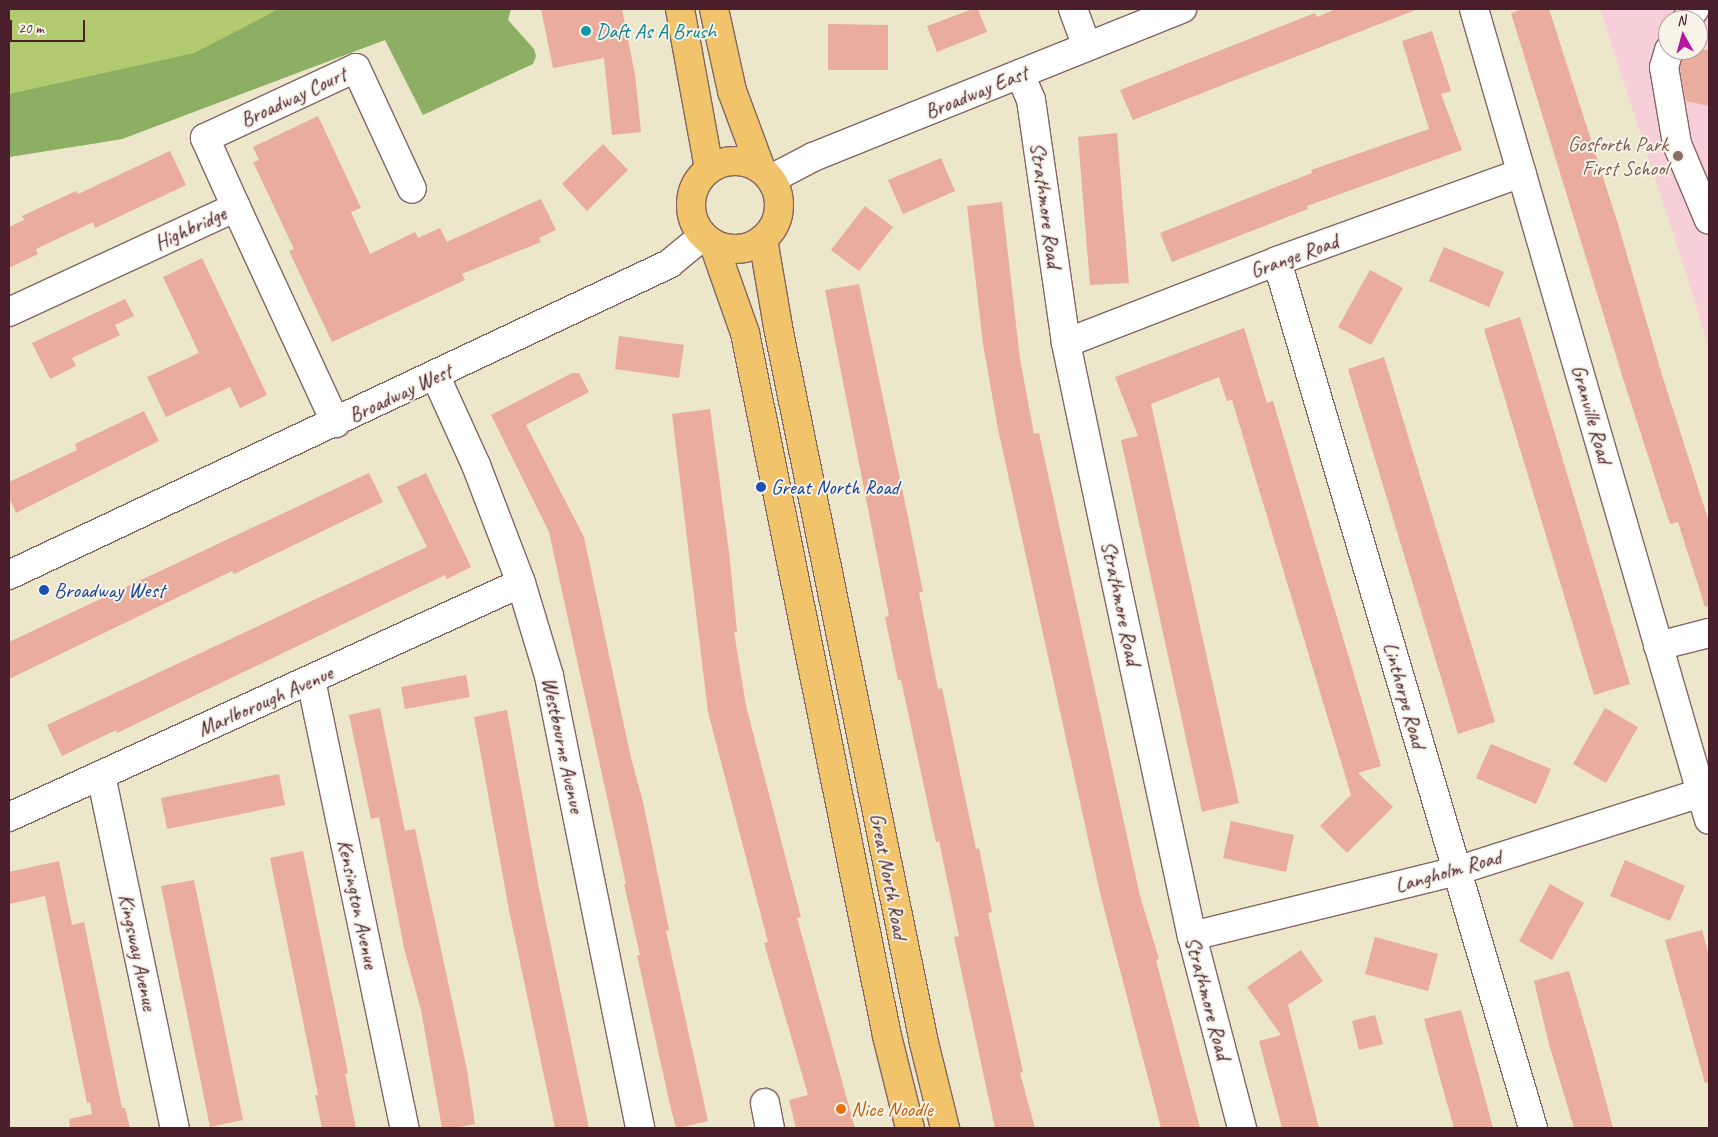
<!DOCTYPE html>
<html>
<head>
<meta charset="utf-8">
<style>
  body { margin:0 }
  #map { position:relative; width:1718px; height:1137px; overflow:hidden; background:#ece6ca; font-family:Caveat,sans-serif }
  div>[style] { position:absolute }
  .built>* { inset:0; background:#f6cfd8 }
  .green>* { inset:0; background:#b2cb71 }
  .forest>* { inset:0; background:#8daf63 }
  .building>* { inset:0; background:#e9ac9d }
  .roads { filter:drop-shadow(1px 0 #836563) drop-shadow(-1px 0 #836563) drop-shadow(0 1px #836563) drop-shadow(0 -1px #836563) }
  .minor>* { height:28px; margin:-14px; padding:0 14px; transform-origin:14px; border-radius:14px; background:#fff }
  .major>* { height:28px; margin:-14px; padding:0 14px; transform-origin:14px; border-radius:14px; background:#f1c36a }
  .major>.ring { margin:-14px; padding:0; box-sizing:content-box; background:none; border:28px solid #f1c36a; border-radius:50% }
  .dots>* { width:14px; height:14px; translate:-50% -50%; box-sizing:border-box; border:2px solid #f7f3e8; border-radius:50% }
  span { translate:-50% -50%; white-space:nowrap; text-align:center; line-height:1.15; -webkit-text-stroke:4px #f7f3e8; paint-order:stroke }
  .culture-label { font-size:21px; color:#0d838f }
  .left { translate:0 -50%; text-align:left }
  .street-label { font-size:21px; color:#4a1f2b }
  .education-label { font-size:21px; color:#785e54 }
  .right { translate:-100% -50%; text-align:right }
  .transit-label { font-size:21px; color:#164399 }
  .food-label { font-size:21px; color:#c56008 }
  .frame { position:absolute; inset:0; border:10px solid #4a1f2b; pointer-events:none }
  .north { position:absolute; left:1658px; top:10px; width:50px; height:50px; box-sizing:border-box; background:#f7f3e8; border:1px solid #b29e9c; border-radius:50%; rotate:353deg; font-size:14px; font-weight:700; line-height:20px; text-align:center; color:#4a1f2b }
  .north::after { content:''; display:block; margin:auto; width:18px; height:22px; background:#b5179e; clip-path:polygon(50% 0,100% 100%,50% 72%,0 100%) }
  .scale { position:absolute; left:10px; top:20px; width:75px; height:22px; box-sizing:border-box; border:2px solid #4a1f2b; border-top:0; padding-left:6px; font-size:15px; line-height:18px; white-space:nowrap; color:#4a1f2b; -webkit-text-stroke:4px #f7f3e8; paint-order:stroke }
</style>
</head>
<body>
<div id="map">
  <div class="built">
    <div style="clip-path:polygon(evenodd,1600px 9px,1709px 9px,1709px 349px,1685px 270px,1600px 9px,1668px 20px,1698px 20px,1698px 50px,1668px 50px,1668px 20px)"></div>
  </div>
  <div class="green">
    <div style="clip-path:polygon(9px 9px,466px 9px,122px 139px,9px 157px)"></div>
  </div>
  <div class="forest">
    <div style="clip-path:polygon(279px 9px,511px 9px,508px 20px,534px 49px,536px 56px,533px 64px,423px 115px,385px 40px,122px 139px,9px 157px,9px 94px,194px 53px)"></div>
  </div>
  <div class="building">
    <div style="clip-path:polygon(541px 9px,622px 9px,635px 75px,641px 132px,612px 135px,604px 58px,553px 68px)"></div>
    <div style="clip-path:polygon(973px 9px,978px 9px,987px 32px,937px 52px,927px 26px)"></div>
    <div style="clip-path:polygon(1336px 9px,1418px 9px,1133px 120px,1120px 90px,1315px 13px,1317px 17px)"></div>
    <div style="clip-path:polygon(1523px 9px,1549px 9px,1618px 224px,1662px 375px,1709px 522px,1709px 606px,1705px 607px,1678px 522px,1670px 524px,1622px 375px,1511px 13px)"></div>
    <div style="clip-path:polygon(828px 24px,888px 25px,888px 70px,828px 70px)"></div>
    <div style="clip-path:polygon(1432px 31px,1451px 91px,1441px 94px,1462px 150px,1307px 206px,1308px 209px,1172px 262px,1160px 233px,1312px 173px,1311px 170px,1429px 129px,1402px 41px)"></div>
    <div style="clip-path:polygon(1684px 50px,1709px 50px,1709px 106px,1686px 101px,1680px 68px)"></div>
    <div style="clip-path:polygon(318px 116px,361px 208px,351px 212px,370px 254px,415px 232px,418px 238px,440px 228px,447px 242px,541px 199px,556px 230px,539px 238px,541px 242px,462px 274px,465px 280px,332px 342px,289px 251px,294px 249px,253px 162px,259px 160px,253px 147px)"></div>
    <div style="clip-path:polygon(1117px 133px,1129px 283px,1090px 285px,1078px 137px)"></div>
    <div style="clip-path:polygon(603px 144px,628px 170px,587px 211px,562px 184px)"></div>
    <div style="clip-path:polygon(170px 151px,186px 185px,95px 228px,93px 222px,36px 249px,38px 254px,9px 268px,9px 227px,24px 220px,22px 216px,76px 191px,78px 194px)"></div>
    <div style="clip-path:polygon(941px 158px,955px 191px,903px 214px,888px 180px)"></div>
    <div style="clip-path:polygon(1002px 202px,1020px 359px,1034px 434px,1039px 433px,1140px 896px,1159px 959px,1156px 960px,1200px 1128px,1161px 1128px,1100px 893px,998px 429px,983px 344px,967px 206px)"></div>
    <div style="clip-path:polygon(865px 206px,893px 227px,859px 271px,831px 250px)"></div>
    <div style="clip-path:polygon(1444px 247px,1504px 272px,1489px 307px,1429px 281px)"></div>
    <div style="clip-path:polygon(202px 258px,267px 395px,240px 408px,230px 387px,166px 417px,147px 377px,199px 353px,163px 277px)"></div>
    <div style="clip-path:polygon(1370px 270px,1403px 288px,1371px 345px,1338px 327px)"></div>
    <div style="clip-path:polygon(859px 284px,908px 517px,923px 592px,919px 592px,938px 689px,942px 688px,976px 849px,979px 848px,992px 912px,988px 913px,1023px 1072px,1020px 1073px,1035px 1128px,995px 1128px,954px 937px,959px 936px,939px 841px,936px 842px,901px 680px,898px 680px,885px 617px,889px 616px,825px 290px)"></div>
    <div style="clip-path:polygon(125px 299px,134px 316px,115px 325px,120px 335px,72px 358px,76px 366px,50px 379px,32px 343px)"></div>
    <div style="clip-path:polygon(1520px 317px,1630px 684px,1594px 695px,1484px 329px)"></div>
    <div style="clip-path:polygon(1244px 328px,1267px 403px,1273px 401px,1381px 766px,1358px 773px,1393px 807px,1347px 853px,1320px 826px,1351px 795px,1232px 400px,1227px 401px,1219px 377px,1151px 404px,1239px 803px,1202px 812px,1121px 440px,1138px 436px,1115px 377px)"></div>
    <div style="clip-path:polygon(619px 336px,684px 345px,679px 378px,615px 369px)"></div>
    <div style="clip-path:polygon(1384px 357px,1495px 722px,1458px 734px,1348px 369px)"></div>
    <div style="clip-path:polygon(572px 373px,579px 373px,589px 392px,526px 425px,584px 537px,630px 754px,643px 802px,669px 930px,666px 931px,708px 1121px,679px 1128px,676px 1128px,670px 1105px,637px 955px,640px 955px,624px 884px,626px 884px,549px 532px,491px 415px)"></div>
    <div style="clip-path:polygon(710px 409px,729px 552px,737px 632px,734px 632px,746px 706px,801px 917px,797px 918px,855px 1128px,796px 1128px,789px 1100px,808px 1095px,764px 943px,768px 942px,708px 712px,672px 414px)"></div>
    <div style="clip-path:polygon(144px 411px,159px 441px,16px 513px,9px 497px,9px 482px,77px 450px,75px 444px)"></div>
    <div style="clip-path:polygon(369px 473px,383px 502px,234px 574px,232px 571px,9px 679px,9px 642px)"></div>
    <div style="clip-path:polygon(426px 473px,471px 567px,447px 579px,445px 575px,117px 733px,116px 730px,62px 756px,47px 725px,427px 547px,397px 487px)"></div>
    <div style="clip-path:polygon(466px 675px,470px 697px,405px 709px,401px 687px)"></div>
    <div style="clip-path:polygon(380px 708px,405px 831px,415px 829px,467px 1070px,475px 1124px,455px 1128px,442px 1128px,421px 1010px,404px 948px,379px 817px,371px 819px,349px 715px)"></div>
    <div style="clip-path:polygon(1605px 708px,1638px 727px,1606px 783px,1573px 764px)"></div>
    <div style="clip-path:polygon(507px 710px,539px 889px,589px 1128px,555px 1128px,509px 910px,474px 717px)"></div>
    <div style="clip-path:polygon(1491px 744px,1551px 769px,1536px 804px,1476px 778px)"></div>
    <div style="clip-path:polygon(279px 774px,285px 805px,167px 829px,161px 798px)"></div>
    <div style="clip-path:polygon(1231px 821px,1294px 835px,1286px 872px,1223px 858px)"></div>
    <div style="clip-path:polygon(303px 851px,348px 1073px,345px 1074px,356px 1128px,322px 1128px,315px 1095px,318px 1095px,270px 858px)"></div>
    <div style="clip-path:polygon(1625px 860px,1685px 886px,1670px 921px,1610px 896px)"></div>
    <div style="clip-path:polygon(59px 861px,72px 925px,84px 922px,122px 1108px,125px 1108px,130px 1128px,70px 1128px,69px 1119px,92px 1114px,90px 1102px,87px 1103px,45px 896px,9px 904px,9px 872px)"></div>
    <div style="clip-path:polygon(194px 880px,243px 1120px,210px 1127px,161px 886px)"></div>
    <div style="clip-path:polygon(1550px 884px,1584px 903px,1552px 960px,1519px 941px)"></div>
    <div style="clip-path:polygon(1702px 930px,1709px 956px,1709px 1082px,1705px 1083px,1665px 940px)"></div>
    <div style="clip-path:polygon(1375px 937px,1438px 954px,1428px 991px,1365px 974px)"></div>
    <div style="clip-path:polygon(1301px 950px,1323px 981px,1288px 1005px,1319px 1128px,1282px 1128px,1259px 1041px,1281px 1035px,1247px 987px)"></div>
    <div style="clip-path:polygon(1569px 971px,1592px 1049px,1613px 1128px,1574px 1128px,1549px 1044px,1534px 981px)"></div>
    <div style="clip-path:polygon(1461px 1010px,1481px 1083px,1493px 1128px,1454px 1128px,1441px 1082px,1424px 1019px)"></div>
    <div style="clip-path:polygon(1375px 1015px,1383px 1044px,1359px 1050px,1352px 1021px)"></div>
  </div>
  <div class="roads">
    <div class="minor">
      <div style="left:1073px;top:9px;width:40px;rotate:69.8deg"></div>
      <div style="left:1474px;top:9px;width:844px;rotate:73.84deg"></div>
      <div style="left:1686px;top:20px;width:14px;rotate:-51deg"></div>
      <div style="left:1669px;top:50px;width:18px;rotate:106deg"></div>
      <div style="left:1664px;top:67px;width:78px;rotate:80.4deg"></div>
      <div style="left:1677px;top:144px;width:82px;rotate:67.2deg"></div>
      <div style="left:1020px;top:74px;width:28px;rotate:67deg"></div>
      <div style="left:1031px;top:100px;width:246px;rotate:81.8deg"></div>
      <div style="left:1066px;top:343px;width:235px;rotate:78.2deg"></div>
      <div style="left:1114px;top:573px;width:371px;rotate:77.9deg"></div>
      <div style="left:1192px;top:936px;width:198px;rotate:75.4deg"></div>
      <div style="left:771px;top:179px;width:47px;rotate:-27.6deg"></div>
      <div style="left:813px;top:157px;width:398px;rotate:-21.9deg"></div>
      <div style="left:236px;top:207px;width:76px;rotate:-114.2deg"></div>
      <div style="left:205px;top:138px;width:166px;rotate:-24.9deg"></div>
      <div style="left:356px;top:68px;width:133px;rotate:65.2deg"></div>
      <div style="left:1277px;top:261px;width:904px;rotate:73.55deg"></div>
      <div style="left:9px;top:312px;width:250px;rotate:-24.8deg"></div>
      <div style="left:236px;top:207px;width:238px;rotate:65.2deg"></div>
      <div style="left:1066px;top:343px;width:226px;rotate:-21.2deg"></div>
      <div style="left:1277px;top:261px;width:260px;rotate:-19.8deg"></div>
      <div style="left:436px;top:377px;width:97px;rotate:65.6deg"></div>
      <div style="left:476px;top:465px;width:126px;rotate:69.1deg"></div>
      <div style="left:521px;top:583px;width:97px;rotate:73.2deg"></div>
      <div style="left:549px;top:676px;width:461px;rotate:78.6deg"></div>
      <div style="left:9px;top:575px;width:730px;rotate:-25.23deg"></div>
      <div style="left:669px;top:264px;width:44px;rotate:-39.5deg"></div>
      <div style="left:1658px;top:646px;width:53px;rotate:-14.3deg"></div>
      <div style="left:311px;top:680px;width:458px;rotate:78.2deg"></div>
      <div style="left:101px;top:775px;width:361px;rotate:78.2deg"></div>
      <div style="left:9px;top:817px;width:563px;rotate:-24.56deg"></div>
      <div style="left:1192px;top:936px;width:272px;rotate:-13.8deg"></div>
      <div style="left:1456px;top:871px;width:257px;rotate:-17.7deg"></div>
      <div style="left:765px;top:1103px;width:25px;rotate:79deg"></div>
    </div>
    <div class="major">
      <div style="left:680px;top:9px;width:162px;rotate:79.7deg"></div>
      <div style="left:714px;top:9px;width:84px;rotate:77.6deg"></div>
      <div style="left:732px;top:91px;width:83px;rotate:69.6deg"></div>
      <div class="ring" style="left:691px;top:161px;width:60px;height:60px"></div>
      <div style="left:763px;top:239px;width:89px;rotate:80.3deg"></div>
      <div style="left:778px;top:327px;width:731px;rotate:78.47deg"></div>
      <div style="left:924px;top:1043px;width:88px;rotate:76.1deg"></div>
      <div style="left:714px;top:245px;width:93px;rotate:70.6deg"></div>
      <div style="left:745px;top:333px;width:717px;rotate:78.58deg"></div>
      <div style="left:887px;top:1036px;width:95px;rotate:76deg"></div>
    </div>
  </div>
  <div class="dots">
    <div style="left:586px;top:31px;background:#0f9aa8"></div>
    <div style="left:1678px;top:156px;background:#8d6e63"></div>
    <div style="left:761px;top:487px;background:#1a4fb4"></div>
    <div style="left:44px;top:590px;background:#1a4fb4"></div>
    <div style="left:841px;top:1109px;background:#e8710a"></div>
  </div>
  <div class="culture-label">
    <span class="left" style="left:596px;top:31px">Daft As A Brush</span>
  </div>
  <div class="street-label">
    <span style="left:976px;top:92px;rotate:-22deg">Broadway East</span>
    <span style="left:293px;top:97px;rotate:-25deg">Broadway Court</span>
    <span style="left:1046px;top:205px;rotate:82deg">Strathmore Road</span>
    <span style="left:190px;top:228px;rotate:-25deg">Highbridge</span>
    <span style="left:1294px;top:256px;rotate:-20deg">Grange Road</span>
    <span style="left:400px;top:393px;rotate:-25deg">Broadway West</span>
    <span style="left:1592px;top:414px;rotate:74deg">Granville Road</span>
    <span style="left:1121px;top:603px;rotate:78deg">Strathmore Road</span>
    <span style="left:1405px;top:695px;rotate:74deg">Linthorpe Road</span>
    <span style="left:265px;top:701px;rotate:-24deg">Marlborough Avenue</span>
    <span style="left:563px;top:745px;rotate:78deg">Westbourne Avenue</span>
    <span style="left:1448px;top:871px;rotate:-16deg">Langholm Road</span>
    <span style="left:889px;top:876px;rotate:79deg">Great North Road</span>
    <span style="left:358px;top:904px;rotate:78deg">Kensington Avenue</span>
    <span style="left:138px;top:952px;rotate:78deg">Kingsway Avenue</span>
    <span style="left:1208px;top:998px;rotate:75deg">Strathmore Road</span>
  </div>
  <div class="education-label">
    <span class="right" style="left:1668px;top:156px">Gosforth Park<br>First School</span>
  </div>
  <div class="transit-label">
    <span class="left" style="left:771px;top:487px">Great North Road</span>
    <span class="left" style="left:54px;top:590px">Broadway West</span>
  </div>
  <div class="food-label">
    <span class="left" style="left:851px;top:1109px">Nice Noodle</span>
  </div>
  <div class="frame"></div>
  <div class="north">N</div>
  <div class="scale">20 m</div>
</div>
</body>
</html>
